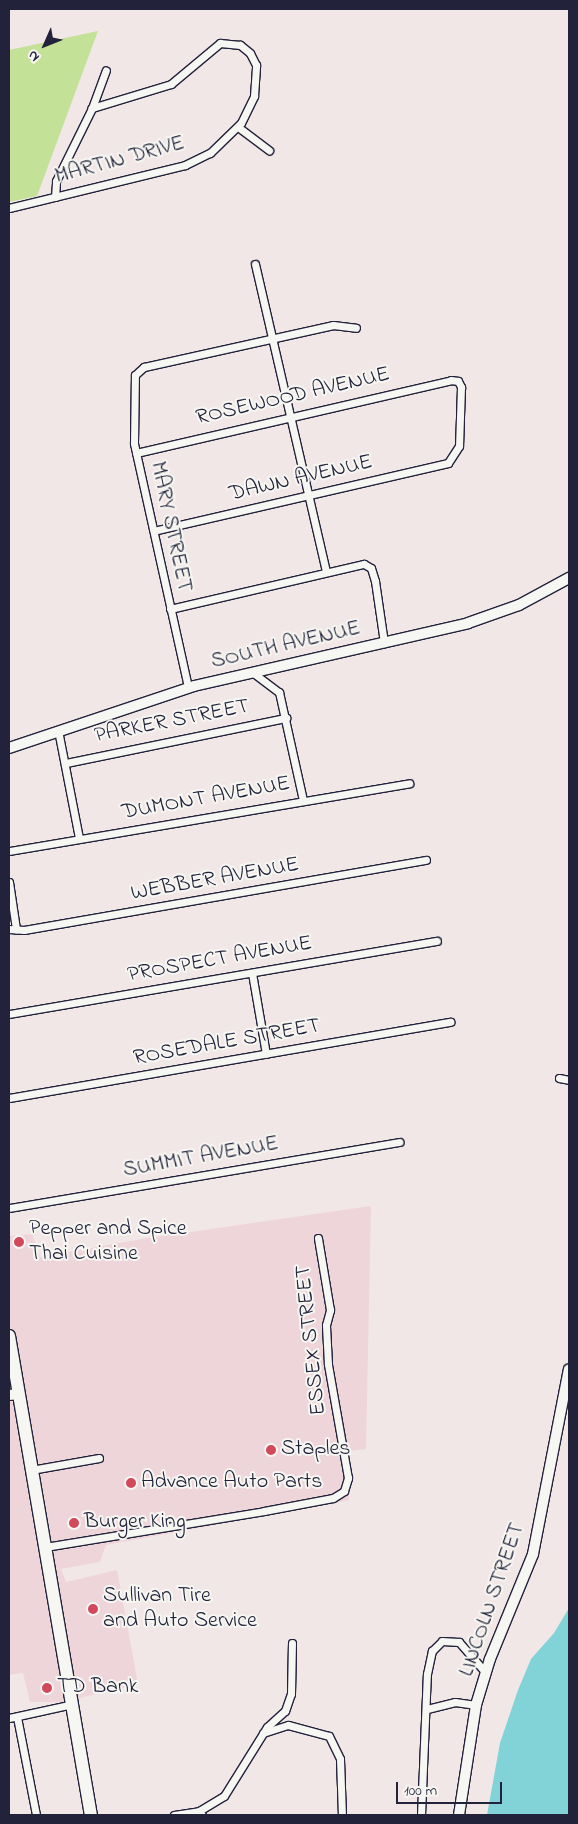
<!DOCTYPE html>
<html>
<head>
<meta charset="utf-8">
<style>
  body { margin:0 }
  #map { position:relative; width:578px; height:1824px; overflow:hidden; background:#f2e7e7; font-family:"Indie Flower",sans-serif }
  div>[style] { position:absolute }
  .built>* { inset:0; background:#eed5da }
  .green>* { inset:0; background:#c4e198 }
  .water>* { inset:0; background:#82d3d8 }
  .roads { filter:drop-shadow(1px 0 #22223b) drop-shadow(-1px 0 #22223b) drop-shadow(0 1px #22223b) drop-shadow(0 -1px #22223b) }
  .street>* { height:7px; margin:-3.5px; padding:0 3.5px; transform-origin:3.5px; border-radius:3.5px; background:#f6f6f2 }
  .secondary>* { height:10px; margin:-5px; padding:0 5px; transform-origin:5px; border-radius:5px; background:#f6f6f2 }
  .highway>* { height:12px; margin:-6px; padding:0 6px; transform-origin:6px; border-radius:6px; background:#f6f6f2 }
  .dots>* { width:14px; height:14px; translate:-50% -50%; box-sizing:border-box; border:2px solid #f6f6f2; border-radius:50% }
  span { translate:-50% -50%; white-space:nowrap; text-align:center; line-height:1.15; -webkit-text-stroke:4px #f6f6f2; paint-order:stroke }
  .street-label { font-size:22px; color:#22223b }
  .poi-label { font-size:22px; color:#22223b }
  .left { translate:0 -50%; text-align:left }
  .frame { position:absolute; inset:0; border:10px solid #22223b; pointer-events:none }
  .north { position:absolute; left:20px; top:20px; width:50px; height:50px; -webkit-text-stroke:4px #f6f6f2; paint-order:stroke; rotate:226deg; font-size:14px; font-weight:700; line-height:20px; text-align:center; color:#22223b }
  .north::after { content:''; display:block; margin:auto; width:18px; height:22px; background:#22223b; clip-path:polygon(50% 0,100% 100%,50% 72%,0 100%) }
  .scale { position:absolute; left:396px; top:1782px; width:106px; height:22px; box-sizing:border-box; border:2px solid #22223b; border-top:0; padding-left:6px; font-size:15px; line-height:18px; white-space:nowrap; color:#22223b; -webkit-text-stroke:4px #f6f6f2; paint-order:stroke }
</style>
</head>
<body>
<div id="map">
  <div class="built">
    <div style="clip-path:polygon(371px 1206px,366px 1449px,350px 1451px,349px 1500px,106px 1545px,100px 1562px,61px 1569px,66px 1582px,117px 1570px,138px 1684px,63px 1702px,30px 1702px,23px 1673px,9px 1675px,9px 1236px,32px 1234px,40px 1257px,142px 1239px)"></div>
  </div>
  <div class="green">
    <div style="clip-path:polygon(98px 31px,37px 196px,9px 202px,9px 50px)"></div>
  </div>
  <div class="water">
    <div style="clip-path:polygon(569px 1608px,569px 1815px,487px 1815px,500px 1743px,518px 1690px,531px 1659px,554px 1633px)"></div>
  </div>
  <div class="roads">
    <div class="street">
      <div style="left:238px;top:127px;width:39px;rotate:37deg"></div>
      <div style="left:55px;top:197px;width:16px;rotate:-86deg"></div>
      <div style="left:56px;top:181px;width:81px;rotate:-63.7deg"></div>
      <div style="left:92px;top:108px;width:40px;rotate:-69.8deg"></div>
      <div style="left:9px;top:208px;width:181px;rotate:-13.7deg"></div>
      <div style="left:185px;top:165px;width:28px;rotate:-26deg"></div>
      <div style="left:210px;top:153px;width:43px;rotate:-44.1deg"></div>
      <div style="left:241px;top:123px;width:30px;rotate:-64deg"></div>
      <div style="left:254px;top:96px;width:31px;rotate:-86deg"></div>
      <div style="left:256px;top:65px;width:13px;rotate:-117deg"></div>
      <div style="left:250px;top:53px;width:13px;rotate:-141deg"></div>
      <div style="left:240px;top:45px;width:20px;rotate:-174deg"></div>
      <div style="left:220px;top:43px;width:64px;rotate:140.1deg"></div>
      <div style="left:171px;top:84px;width:83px;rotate:163.1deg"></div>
      <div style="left:255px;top:264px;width:316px;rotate:77deg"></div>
      <div style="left:136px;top:453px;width:323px;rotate:-13deg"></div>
      <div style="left:451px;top:380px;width:7px;rotate:8deg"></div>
      <div style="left:458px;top:381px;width:7px;rotate:63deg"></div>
      <div style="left:461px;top:387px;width:59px;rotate:91.9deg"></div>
      <div style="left:459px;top:446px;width:20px;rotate:123deg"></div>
      <div style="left:448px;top:463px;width:302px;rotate:167deg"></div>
      <div style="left:170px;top:609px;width:199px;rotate:-13.1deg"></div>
      <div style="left:364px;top:564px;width:8px;rotate:30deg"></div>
      <div style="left:371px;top:568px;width:14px;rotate:73deg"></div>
      <div style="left:375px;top:581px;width:63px;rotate:81.7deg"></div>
      <div style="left:252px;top:672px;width:34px;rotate:37deg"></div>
      <div style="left:279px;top:692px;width:111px;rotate:77.5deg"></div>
      <div style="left:188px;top:687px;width:250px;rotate:-102.5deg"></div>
      <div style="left:134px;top:443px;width:68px;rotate:-89.2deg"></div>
      <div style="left:135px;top:375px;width:12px;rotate:-42deg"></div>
      <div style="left:144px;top:367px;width:194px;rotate:-12.5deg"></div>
      <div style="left:333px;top:325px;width:23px;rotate:7deg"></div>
      <div style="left:58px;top:730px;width:110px;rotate:79deg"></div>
      <div style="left:66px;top:763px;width:225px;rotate:-11.6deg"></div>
      <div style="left:9px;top:851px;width:406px;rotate:-9.6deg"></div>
      <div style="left:9px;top:882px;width:48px;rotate:81.5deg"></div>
      <div style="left:9px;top:929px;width:15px;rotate:4deg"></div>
      <div style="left:24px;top:930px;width:408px;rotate:-9.9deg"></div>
      <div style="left:252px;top:973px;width:82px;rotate:80.2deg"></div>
      <div style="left:9px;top:1014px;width:434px;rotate:-9.7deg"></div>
      <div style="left:559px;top:1078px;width:10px;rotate:11deg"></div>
      <div style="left:9px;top:1098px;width:448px;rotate:-9.8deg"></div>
      <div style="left:9px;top:1208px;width:396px;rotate:-9.6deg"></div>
      <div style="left:31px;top:1470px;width:69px;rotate:-10deg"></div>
      <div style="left:45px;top:1547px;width:222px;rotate:-9.3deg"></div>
      <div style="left:264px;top:1511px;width:70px;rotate:-10.7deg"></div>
      <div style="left:333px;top:1498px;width:13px;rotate:-32deg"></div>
      <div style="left:344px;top:1491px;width:14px;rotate:-73deg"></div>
      <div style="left:348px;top:1478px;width:116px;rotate:-100deg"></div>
      <div style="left:328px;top:1364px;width:39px;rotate:-93deg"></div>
      <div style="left:326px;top:1325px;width:16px;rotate:-75deg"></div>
      <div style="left:330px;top:1310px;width:73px;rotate:-99.5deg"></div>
      <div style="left:427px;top:1709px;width:29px;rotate:-14deg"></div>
      <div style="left:455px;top:1702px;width:21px;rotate:8deg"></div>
      <div style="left:17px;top:1717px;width:100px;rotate:79deg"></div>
      <div style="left:9px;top:1718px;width:66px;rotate:-12.3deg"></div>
      <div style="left:263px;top:1733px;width:26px;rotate:-18deg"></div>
      <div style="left:288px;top:1725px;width:42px;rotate:15deg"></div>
      <div style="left:329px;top:1736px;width:25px;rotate:64deg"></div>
      <div style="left:340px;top:1759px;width:56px;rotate:88deg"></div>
      <div style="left:199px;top:1811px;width:29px;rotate:-31deg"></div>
      <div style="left:224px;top:1796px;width:81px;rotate:-58.1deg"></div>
      <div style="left:267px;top:1727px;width:24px;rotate:-42deg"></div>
      <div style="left:285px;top:1711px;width:18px;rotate:-71deg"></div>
      <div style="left:291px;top:1694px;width:51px;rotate:-88.9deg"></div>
      <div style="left:174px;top:1815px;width:25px;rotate:-9deg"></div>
      <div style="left:199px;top:1811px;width:5px;rotate:53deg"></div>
      <div style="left:421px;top:1815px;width:141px;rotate:-87.6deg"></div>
      <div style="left:427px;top:1674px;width:24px;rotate:-78deg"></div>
      <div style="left:432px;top:1651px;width:14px;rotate:-45deg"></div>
      <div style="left:442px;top:1641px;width:17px;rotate:3deg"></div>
      <div style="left:459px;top:1642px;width:41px;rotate:48.9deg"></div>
    </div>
    <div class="secondary">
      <div style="left:9px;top:748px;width:195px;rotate:-18.5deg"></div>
      <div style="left:194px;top:686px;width:281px;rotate:-12.9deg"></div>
      <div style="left:468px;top:623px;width:54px;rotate:-19.4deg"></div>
      <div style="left:519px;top:605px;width:57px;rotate:-28.4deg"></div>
      <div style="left:9px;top:1395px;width:10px;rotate:-6deg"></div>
      <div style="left:459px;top:1815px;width:111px;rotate:-81.2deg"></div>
      <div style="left:476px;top:1705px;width:48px;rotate:-73.1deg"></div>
      <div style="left:490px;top:1659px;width:113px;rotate:-67.7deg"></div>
      <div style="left:533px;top:1554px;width:188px;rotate:-79deg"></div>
    </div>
    <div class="highway">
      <div style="left:9px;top:1336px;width:486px;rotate:80.3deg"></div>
    </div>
  </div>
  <div class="dots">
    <div style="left:19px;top:1242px;background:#d1495b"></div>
    <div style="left:271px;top:1450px;background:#d1495b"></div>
    <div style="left:131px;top:1483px;background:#d1495b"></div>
    <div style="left:74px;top:1523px;background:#d1495b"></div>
    <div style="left:93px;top:1609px;background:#d1495b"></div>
    <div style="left:47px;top:1688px;background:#d1495b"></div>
  </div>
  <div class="street-label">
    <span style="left:120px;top:161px;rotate:-15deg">MARTIN DRIVE</span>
    <span style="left:293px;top:397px;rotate:-13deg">ROSEWOOD AVENUE</span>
    <span style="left:301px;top:479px;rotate:-13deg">DAWN AVENUE</span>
    <span style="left:170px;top:527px;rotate:78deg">MARY STREET</span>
    <span style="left:286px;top:646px;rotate:-13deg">SOUTH AVENUE</span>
    <span style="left:172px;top:722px;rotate:-11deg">PARKER STREET</span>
    <span style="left:206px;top:799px;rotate:-10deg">DUMONT AVENUE</span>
    <span style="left:215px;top:880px;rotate:-10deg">WEBBER AVENUE</span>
    <span style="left:220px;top:960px;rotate:-10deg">PROSPECT AVENUE</span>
    <span style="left:227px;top:1043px;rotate:-10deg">ROSEDALE STREET</span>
    <span style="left:201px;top:1158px;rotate:-10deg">SUMMIT AVENUE</span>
    <span style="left:312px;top:1340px;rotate:-96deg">ESSEX STREET</span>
    <span style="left:493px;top:1600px;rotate:-71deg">LINCOLN STREET</span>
  </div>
  <div class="poi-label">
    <span class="left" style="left:29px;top:1242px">Pepper and Spice<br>Thai Cuisine</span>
    <span class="left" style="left:281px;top:1450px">Staples</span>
    <span class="left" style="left:141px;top:1483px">Advance Auto Parts</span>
    <span class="left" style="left:84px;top:1523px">Burger King</span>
    <span class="left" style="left:103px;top:1609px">Sullivan Tire<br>and Auto Service</span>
    <span class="left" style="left:57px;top:1688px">TD Bank</span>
  </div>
  <div class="frame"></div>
  <div class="north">N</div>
  <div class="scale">100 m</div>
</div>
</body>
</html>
